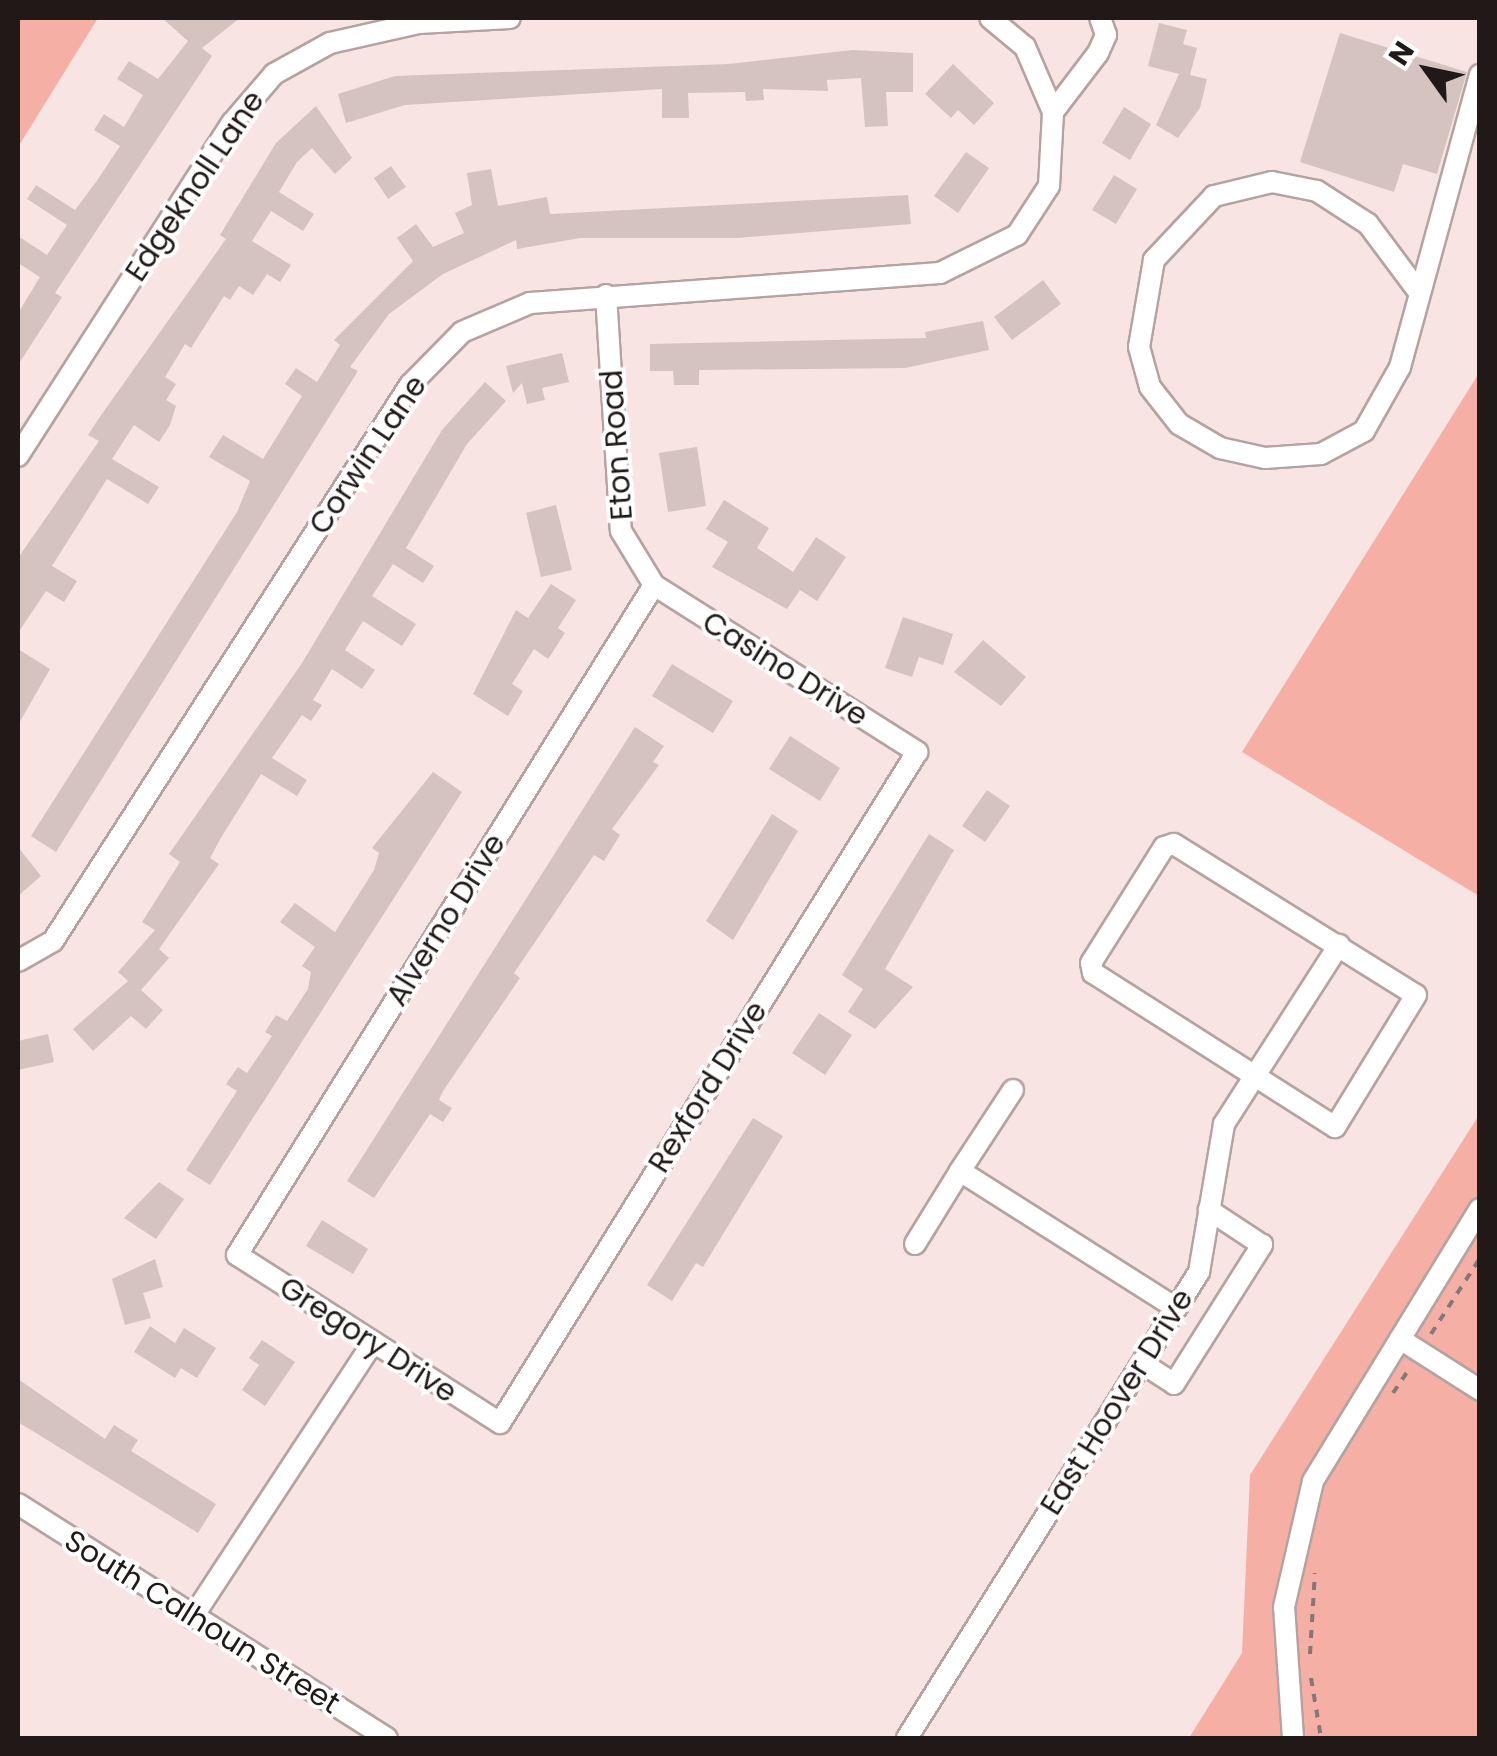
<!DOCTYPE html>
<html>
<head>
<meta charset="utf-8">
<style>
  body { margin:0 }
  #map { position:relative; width:1497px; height:1756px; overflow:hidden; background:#f8e5e3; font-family:Poppins,sans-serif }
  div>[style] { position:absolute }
  .green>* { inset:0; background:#f5afa5 }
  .building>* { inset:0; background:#d5c3c0 }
  .path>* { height:4px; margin-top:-2px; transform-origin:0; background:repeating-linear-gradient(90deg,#847776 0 8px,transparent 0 16px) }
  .roads { filter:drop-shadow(2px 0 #b4a3a0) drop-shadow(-2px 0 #b4a3a0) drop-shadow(0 2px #b4a3a0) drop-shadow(0 -2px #b4a3a0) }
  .minor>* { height:20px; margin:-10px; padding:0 10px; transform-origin:10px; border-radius:10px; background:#fff }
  span { translate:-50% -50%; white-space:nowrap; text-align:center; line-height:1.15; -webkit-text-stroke:8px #fff; paint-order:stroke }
  .street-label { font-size:30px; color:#201918 }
  .frame { position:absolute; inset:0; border:20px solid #201918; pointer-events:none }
  .north { position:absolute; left:1377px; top:20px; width:100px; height:100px; -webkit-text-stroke:8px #fff; paint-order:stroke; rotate:303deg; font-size:28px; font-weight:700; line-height:40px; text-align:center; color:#201918 }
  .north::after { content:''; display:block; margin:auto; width:35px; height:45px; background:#201918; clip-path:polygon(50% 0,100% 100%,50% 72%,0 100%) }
</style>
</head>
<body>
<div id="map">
  <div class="green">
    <div style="clip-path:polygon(18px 18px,98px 18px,18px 147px)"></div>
    <div style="clip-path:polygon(1479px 373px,1479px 896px,1242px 752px)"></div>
    <div style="clip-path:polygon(1479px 1115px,1479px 1738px,1189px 1738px,1242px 1653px,1250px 1475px)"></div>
  </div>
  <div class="building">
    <div style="clip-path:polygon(162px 18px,240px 18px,202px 48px,212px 56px,55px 293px,62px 297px,18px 365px,18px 313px,40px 277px,18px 263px,18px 236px,47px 255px,67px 225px,27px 199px,36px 185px,75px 210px,96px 182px,120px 146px,94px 130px,104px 114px,124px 127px,143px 95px,117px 79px,129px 61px,158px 79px,188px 41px)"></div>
    <div style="clip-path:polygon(1159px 23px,1187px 30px,1183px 44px,1197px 48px,1190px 75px,1207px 79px,1200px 108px,1178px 138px,1156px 125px,1179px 74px,1148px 66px)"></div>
    <div style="clip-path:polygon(1340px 33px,1467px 72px,1437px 174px,1403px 164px,1394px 192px,1300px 162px)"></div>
    <div style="clip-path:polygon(852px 50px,913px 53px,913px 92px,886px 92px,888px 126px,865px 127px,861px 78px,827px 80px,828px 91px,763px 89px,764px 100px,746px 101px,745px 92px,688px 93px,689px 118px,662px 118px,662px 89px,405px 105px,346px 123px,338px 94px,395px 76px,729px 64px)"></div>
    <div style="clip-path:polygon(953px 64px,994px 103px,974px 125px,958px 110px,951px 118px,925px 94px)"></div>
    <div style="clip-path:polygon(316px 106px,352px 158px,335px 174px,312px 148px,297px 162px,279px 192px,314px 214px,303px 231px,271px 211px,252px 241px,291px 265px,280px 282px,267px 274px,253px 295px,239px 286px,230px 300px,224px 296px,191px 348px,185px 344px,165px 377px,176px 384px,166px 400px,176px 406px,170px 425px,159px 442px,134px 425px,112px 459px,159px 487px,148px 504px,107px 479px,52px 566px,77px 581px,64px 602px,46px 591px,18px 633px,18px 558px,99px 441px,88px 435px,97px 421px,226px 239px,220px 235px,276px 143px)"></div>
    <div style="clip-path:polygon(1124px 107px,1151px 124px,1130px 160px,1102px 143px)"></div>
    <div style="clip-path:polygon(966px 152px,989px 168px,958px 213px,934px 196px)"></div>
    <div style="clip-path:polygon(391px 166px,406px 187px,388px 199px,374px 178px)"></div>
    <div style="clip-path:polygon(491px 169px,498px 206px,547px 197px,550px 214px,908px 195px,911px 224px,737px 238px,580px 238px,517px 249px,516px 240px,443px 274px,389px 314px,350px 367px,358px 371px,56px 852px,31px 836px,237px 512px,250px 481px,209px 457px,223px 435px,263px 459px,302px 396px,285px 384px,296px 368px,317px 382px,340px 345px,334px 340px,413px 261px,397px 238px,416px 224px,433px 247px,464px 233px,455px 213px,472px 205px,467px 173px)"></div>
    <div style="clip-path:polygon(1114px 175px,1137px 189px,1116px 224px,1092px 210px)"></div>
    <div style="clip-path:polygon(1043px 280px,1061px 304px,1012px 340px,994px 317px)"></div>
    <div style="clip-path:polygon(983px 321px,989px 350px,905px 368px,699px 370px,699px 385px,674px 385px,673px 371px,650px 371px,650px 344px,926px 338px,925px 332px)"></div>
    <div style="clip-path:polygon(562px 353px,569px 382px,542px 388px,545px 400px,527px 404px,522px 383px,513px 393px,506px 366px)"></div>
    <div style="clip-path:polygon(485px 382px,506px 401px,467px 444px,406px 548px,434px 566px,423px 583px,393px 564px,372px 596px,416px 624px,402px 646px,363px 621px,345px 650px,375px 670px,362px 689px,332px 669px,313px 700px,322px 705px,311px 721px,302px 715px,272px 758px,307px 780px,297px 796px,261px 774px,222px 836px,210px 858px,219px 864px,159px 949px,169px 958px,141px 990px,163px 1010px,146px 1029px,131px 1016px,93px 1051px,73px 1029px,128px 981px,118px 972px,155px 930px,142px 922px,180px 862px,169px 854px,302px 663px,442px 430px)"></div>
    <div style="clip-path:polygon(697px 447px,706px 506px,668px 512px,659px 453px)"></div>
    <div style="clip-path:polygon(724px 500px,769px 528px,757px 548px,793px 572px,816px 537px,846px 557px,817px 601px,800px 590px,787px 609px,712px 567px,728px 542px,706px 529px)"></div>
    <div style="clip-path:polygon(556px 505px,572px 570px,541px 577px,526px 513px)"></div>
    <div style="clip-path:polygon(551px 584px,576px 600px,558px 628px,565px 633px,548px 659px,534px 649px,512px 684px,523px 691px,508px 716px,473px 694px,516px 610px,528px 618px)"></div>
    <div style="clip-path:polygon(903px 617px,953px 634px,943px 665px,919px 657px,912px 677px,885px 668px)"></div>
    <div style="clip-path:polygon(983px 640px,1026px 677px,1001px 706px,954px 672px)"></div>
    <div style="clip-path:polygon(18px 649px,50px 669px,18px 725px)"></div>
    <div style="clip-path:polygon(672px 664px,733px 701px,713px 733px,652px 696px)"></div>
    <div style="clip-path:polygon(635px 727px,664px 746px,653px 762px,659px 765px,612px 829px,620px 835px,604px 861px,594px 855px,514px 973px,520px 978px,443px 1091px,439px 1100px,452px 1108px,443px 1122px,430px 1114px,374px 1198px,347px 1181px)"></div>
    <div style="clip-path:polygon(790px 736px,840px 768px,820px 801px,769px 769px)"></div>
    <div style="clip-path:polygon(433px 772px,462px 792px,210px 1185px,186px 1170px,237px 1091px,226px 1084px,238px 1067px,247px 1073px,272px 1036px,265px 1032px,276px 1015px,287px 1021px,308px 989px,311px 972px,302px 966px,315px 947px,280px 922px,295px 903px,335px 932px,374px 870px,379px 853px,372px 848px)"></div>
    <div style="clip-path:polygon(987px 790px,1010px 806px,985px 842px,962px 826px)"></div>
    <div style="clip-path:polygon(772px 814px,798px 831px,733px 940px,706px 921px)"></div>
    <div style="clip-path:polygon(929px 834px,954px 850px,885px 969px,913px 987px,875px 1029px,848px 1012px,863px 989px,842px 975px)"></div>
    <div style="clip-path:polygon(18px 847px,41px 876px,18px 896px)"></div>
    <div style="clip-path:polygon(819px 1013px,852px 1035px,825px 1075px,792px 1053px)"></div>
    <div style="clip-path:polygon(48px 1034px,54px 1062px,18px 1070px,18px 1041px)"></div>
    <div style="clip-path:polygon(753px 1118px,783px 1136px,703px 1267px,696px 1263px,672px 1301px,647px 1285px)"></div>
    <div style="clip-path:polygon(159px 1182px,184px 1199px,156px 1239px,124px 1218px)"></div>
    <div style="clip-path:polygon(322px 1220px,368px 1249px,353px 1274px,306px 1246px)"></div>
    <div style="clip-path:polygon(155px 1259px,163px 1287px,143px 1293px,151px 1318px,125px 1325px,112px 1279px)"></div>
    <div style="clip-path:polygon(150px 1326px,175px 1343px,184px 1328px,216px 1348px,197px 1378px,181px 1368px,175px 1378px,134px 1352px)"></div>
    <div style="clip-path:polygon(262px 1340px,295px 1362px,265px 1406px,242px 1390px,259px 1365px,249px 1358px)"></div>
    <div style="clip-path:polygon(18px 1379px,105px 1439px,114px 1425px,138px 1440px,131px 1451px,216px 1504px,198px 1533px,18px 1422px)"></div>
  </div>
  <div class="path">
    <div style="left:1431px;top:1334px;width:90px;rotate:-57.2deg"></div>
    <div style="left:1393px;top:1393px;width:30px;rotate:-56deg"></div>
    <div style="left:1310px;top:1654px;width:81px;rotate:-86.5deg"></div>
    <div style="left:1311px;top:1678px;width:61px;rotate:80.5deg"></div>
  </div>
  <div class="roads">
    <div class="minor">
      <div style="left:1053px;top:112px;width:74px;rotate:-52.7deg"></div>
      <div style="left:1098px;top:53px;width:20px;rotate:-66deg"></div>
      <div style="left:1106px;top:35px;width:18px;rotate:-109deg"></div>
      <div style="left:1418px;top:291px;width:84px;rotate:-126.7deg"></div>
      <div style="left:1368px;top:224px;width:61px;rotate:-147.1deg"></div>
      <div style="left:1317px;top:191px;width:46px;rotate:-168.7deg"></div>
      <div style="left:1272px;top:182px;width:60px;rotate:166.4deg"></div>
      <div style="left:1214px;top:196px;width:88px;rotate:133.2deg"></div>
      <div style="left:1154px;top:260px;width:88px;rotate:99.8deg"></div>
      <div style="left:1139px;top:347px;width:41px;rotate:74.6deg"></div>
      <div style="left:1150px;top:387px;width:47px;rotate:51.9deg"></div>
      <div style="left:1179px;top:424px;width:48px;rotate:30.3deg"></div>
      <div style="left:1220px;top:448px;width:46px;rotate:12.5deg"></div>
      <div style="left:1265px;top:458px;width:56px;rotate:-4.1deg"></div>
      <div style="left:1321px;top:454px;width:49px;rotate:-28.1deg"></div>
      <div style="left:1364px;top:431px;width:73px;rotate:-60.6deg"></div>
      <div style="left:1400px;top:367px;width:303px;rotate:-74.7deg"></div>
      <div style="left:606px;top:295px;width:236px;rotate:86.4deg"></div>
      <div style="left:621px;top:531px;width:63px;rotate:58.6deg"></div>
      <div style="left:654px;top:585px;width:312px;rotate:32.4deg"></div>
      <div style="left:917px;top:752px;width:790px;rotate:121.86deg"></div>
      <div style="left:500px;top:1423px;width:312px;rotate:-147.4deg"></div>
      <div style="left:237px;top:1255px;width:789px;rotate:-58.1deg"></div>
      <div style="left:18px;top:456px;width:396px;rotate:-57.3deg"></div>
      <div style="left:232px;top:123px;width:65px;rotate:-49.4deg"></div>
      <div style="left:274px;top:74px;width:64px;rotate:-29deg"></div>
      <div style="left:330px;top:43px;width:91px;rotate:-12.7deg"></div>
      <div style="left:419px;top:23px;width:91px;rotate:-3.1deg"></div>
      <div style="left:1174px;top:844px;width:285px;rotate:32deg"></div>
      <div style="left:1416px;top:995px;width:155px;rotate:121.5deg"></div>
      <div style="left:1335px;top:1127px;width:287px;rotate:-147.5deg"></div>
      <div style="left:1093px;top:973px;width:10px;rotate:-101deg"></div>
      <div style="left:1091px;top:963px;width:137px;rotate:-57.8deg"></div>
      <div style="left:1164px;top:847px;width:10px;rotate:-17deg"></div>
      <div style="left:18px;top:961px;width:40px;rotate:-29.7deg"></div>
      <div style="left:53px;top:941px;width:661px;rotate:-57.3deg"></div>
      <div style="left:410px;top:385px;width:74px;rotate:-45.5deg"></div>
      <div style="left:462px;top:332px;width:74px;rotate:-23.1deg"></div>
      <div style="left:530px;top:303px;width:411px;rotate:-4.2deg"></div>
      <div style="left:940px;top:273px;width:86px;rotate:-26.3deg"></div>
      <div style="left:1017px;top:235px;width:59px;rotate:-56.9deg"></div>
      <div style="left:1049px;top:186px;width:74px;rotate:-86.9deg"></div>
      <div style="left:1053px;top:112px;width:71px;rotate:-113.3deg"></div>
      <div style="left:1025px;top:47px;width:45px;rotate:-140.4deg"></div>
      <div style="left:1013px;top:1090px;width:97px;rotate:123.2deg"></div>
      <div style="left:960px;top:1171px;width:256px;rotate:32.4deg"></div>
      <div style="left:915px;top:1244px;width:86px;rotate:-58.3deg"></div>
      <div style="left:1400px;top:1339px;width:95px;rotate:32.5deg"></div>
      <div style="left:1142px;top:1363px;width:38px;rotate:33deg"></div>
      <div style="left:1174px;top:1384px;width:165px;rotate:-57.7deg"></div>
      <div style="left:1262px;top:1245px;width:64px;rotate:-146.6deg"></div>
      <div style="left:18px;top:1504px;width:437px;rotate:32.4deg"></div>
      <div style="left:192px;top:1618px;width:326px;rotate:-56.7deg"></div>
      <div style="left:907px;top:1738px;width:550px;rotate:-57.93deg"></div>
      <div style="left:1199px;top:1272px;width:150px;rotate:-80.4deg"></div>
      <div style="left:1224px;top:1124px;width:213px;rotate:-57.3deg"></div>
      <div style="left:1293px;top:1738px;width:131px;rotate:-93.9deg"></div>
      <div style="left:1284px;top:1607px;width:129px;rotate:-77deg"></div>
      <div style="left:1313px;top:1481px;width:319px;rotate:-58.5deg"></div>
    </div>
  </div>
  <div class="street-label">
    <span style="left:195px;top:186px;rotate:-56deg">Edgeknoll Lane</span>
    <span style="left:617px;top:445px;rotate:-94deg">Eton Road</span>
    <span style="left:368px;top:455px;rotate:-56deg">Corwin Lane</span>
    <span style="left:785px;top:669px;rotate:32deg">Casino Drive</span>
    <span style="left:446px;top:920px;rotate:-58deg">Alverno Drive</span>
    <span style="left:708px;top:1087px;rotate:-58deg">Rexford Drive</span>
    <span style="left:368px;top:1340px;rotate:33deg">Gregory Drive</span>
    <span style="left:1117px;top:1402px;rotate:-58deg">East Hoover Drive</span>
    <span style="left:202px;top:1622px;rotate:32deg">South Calhoun Street</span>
  </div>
  <div class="frame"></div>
  <div class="north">N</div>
</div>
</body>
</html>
